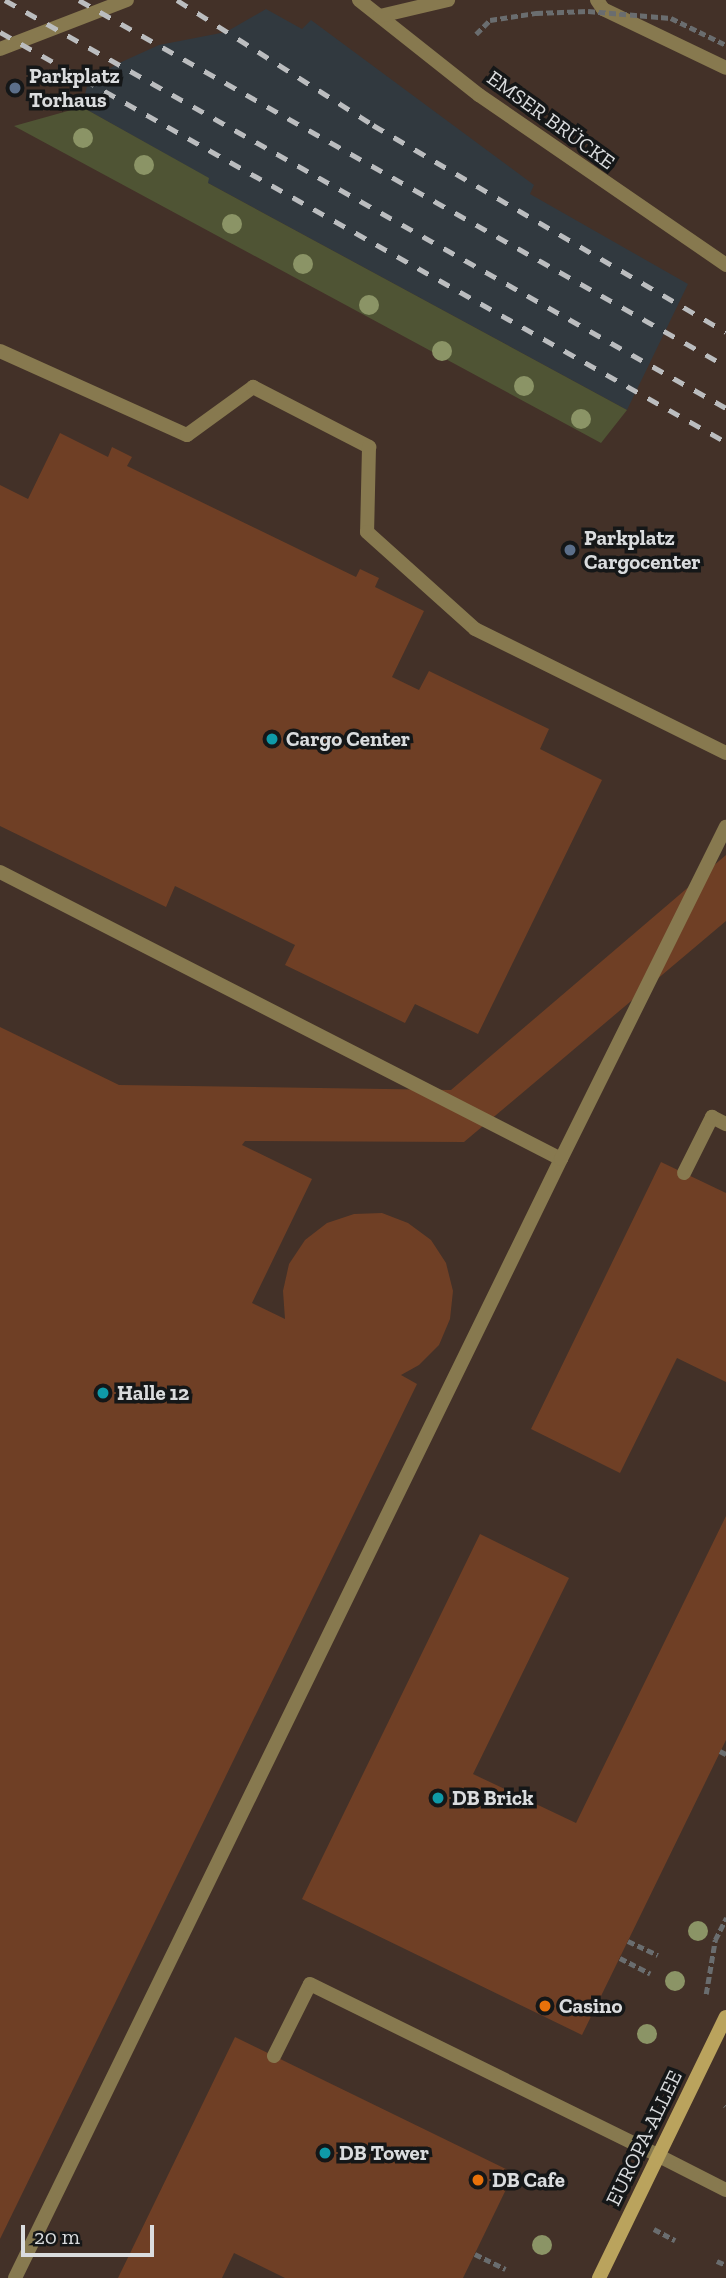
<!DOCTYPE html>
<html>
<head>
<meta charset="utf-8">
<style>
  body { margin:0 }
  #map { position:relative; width:726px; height:2278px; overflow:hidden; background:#2c2f31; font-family:"Zilla Slab",serif }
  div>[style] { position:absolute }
  .commercial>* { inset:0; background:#433128 }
  .built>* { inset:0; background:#31393f }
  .green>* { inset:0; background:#4f5434 }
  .building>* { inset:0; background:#6f3f25 }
  .path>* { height:4.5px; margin-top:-2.25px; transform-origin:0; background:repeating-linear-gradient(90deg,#6a6d6f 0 7px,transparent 0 10.5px) }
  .lane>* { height:14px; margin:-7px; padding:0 7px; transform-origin:7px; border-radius:7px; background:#87794f }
  .street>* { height:14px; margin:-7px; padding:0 7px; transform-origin:7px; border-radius:7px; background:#87794f }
  .secondary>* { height:14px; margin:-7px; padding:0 7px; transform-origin:7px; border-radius:7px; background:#baa35d }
  .rail>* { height:5px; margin-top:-2.5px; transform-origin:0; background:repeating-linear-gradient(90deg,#bbbdbf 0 12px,transparent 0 24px) }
  .path-bridge>* { height:4.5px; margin-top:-2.25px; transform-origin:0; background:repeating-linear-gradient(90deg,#6a6d6f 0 7px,transparent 0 10.5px) }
  .lane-bridge>* { height:14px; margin:-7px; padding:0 7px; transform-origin:7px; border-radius:7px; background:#87794f }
  .trees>* { width:20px; height:20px; margin:-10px; border-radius:50%; background:#8b9466 }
  .dots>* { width:19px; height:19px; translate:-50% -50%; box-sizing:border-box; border:4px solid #151718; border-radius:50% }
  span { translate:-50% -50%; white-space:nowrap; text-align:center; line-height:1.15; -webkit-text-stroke:7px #151718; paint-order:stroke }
  .poi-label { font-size:21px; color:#dadcde; font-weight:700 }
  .left { translate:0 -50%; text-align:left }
  .street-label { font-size:21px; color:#dadcde }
  .scale { position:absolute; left:21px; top:2225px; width:133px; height:32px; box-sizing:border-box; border:4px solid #dadcde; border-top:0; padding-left:9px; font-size:21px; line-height:24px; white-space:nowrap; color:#dadcde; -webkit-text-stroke:5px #151718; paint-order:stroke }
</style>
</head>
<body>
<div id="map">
  <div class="commercial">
    <div style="clip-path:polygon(0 0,726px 0,726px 2278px,0 2278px)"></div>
  </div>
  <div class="built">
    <div style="clip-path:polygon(266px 9px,302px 29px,311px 20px,534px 185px,530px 194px,688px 284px,627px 410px,208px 183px,208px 178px,82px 107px,88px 82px,117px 64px,159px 45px,226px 32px)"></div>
  </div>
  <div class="green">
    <div style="clip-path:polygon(82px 107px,209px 178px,208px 183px,627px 410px,601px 443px,14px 126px)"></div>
  </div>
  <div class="building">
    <div style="clip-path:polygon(60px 433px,108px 457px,112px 447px,132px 457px,127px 466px,356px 577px,360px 569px,379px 578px,375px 587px,424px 611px,392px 677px,419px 690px,429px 671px,549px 729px,540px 749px,602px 780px,478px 1034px,415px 1004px,405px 1023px,285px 965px,295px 945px,175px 886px,166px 907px,0 826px,0 485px,28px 499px)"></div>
    <div style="clip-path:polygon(726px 855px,726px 921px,464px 1142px,245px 1141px,242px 1145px,312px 1179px,252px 1303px,285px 1319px,283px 1291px,289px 1264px,305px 1240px,327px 1223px,354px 1214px,382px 1213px,408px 1223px,431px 1240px,446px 1263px,453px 1291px,450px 1319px,439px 1345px,419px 1365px,401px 1375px,417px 1384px,0 2239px,0 1027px,119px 1085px,451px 1090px)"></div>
    <div style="clip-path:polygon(661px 1162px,726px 1193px,726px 1382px,677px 1358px,620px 1473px,531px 1429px)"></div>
    <div style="clip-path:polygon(726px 1516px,726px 1740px,582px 2035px,302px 1899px,480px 1534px,569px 1578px,473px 1774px,576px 1823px)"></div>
    <div style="clip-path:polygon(235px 2037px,514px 2173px,463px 2278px,285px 2278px,234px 2253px,222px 2278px,118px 2278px)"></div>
  </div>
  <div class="path">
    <div style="left:476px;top:34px;width:20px;rotate:-45deg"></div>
    <div style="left:490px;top:20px;width:47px;rotate:-8.7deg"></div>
    <div style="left:720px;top:1751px;width:7px;rotate:27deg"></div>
    <div style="left:628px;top:1941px;width:33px;rotate:25deg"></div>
    <div style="left:620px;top:1958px;width:34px;rotate:27deg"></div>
    <div style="left:706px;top:1994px;width:55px;rotate:-80.5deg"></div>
    <div style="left:715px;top:1940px;width:25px;rotate:-63deg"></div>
    <div style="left:725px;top:2105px;width:1px;rotate:45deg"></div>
    <div style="left:654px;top:2229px;width:24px;rotate:28deg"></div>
    <div style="left:475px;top:2254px;width:34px;rotate:26deg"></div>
    <div style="left:717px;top:2261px;width:10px;rotate:24deg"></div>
  </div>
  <div class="lane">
    <div style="left:597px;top:0;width:11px;rotate:56deg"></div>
    <div style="left:603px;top:9px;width:136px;rotate:25.6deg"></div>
    <div style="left:0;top:49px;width:136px;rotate:-21.1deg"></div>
    <div style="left:0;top:351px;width:205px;rotate:24.2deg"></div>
    <div style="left:187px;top:435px;width:82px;rotate:-36deg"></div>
    <div style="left:253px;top:387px;width:131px;rotate:27.3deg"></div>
    <div style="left:369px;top:447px;width:85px;rotate:91.3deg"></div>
    <div style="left:367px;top:532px;width:145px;rotate:41.9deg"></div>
    <div style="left:475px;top:629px;width:280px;rotate:26.3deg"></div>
    <div style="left:0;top:872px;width:630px;rotate:27.09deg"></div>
    <div style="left:561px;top:1159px;width:1245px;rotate:116.01deg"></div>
    <div style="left:561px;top:1159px;width:371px;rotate:-63.6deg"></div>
    <div style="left:684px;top:1173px;width:63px;rotate:-63.4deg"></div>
    <div style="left:712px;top:1117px;width:16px;rotate:27deg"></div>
    <div style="left:274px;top:2056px;width:80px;rotate:-63.4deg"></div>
    <div style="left:310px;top:1984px;width:389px;rotate:26.2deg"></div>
  </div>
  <div class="street">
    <div style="left:359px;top:0;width:153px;rotate:38.4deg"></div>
    <div style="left:479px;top:95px;width:300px;rotate:34.5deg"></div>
    <div style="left:659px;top:2156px;width:75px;rotate:26.9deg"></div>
  </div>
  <div class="secondary">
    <div style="left:599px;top:2278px;width:290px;rotate:-64.1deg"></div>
  </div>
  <div class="rail">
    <div style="left:5px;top:0;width:828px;rotate:29.5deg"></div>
    <div style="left:79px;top:0;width:743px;rotate:29.5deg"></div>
    <div style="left:177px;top:0;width:232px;rotate:32.5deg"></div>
    <div style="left:373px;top:125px;width:409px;rotate:30.4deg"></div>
    <div style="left:0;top:32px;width:834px;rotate:29.46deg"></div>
  </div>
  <div class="path-bridge">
    <div style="left:536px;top:13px;width:52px;rotate:-2.2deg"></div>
    <div style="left:588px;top:11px;width:83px;rotate:4.8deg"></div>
    <div style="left:671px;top:18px;width:61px;rotate:26.1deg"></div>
  </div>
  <div class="lane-bridge">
    <div style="left:380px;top:16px;width:70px;rotate:-13.2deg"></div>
  </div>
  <div class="trees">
    <div style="left:83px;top:138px"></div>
    <div style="left:144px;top:165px"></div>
    <div style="left:232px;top:224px"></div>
    <div style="left:303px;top:264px"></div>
    <div style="left:369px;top:305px"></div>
    <div style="left:442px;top:351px"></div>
    <div style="left:524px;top:386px"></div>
    <div style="left:581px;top:419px"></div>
    <div style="left:698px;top:1931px"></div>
    <div style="left:675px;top:1981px"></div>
    <div style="left:647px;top:2034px"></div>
    <div style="left:542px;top:2245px"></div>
  </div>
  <div class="dots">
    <div style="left:15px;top:88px;background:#5c6f8a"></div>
    <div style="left:570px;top:550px;background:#5c6f8a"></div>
    <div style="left:272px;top:739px;background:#0f9aa8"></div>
    <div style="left:103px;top:1393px;background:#0f9aa8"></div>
    <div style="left:438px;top:1798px;background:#0f9aa8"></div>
    <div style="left:545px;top:2006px;background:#e8710a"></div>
    <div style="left:325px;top:2153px;background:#0f9aa8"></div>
    <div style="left:478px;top:2180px;background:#e8710a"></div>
  </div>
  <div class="poi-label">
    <span class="left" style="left:29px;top:88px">Parkplatz<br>Torhaus</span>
    <span class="left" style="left:584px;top:550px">Parkplatz<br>Cargocenter</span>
    <span class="left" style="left:286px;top:739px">Cargo Center</span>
    <span class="left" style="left:117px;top:1393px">Halle 12</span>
    <span class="left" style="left:452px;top:1798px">DB Brick</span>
    <span class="left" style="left:559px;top:2006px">Casino</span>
    <span class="left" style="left:339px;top:2153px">DB Tower</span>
    <span class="left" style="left:492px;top:2180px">DB Cafe</span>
  </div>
  <div class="street-label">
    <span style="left:551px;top:120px;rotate:36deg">EMSER BRÜCKE</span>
    <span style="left:644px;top:2138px;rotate:-64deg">EUROPA-ALLEE</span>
  </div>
  <div class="scale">20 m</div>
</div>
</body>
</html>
